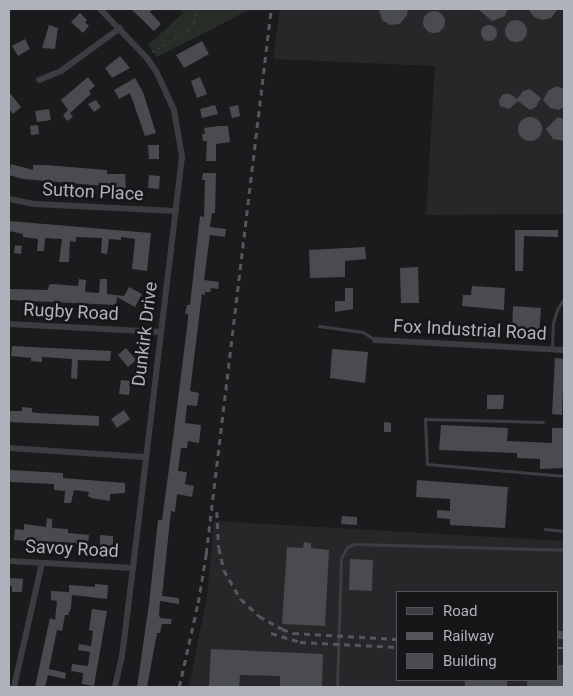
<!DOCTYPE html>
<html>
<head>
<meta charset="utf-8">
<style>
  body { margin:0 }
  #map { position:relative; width:573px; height:696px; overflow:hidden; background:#1b1b1d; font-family:Roboto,sans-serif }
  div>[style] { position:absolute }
  .built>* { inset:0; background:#27272a }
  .green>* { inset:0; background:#272e28 }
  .building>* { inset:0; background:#4a4b4f }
  .round { border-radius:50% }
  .path>* { height:1px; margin-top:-0.5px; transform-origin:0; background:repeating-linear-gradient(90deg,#424448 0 2.5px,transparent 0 6.5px) }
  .lane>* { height:3px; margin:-1.5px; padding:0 1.5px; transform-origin:1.5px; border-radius:1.5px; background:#3c3d41 }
  .street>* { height:6px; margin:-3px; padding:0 3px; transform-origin:3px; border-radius:3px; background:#3c3d41 }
  .rail>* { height:2.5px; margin-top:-1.25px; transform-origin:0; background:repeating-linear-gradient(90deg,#55575c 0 6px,transparent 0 11px) }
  span { translate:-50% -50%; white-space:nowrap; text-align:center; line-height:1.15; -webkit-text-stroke:5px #161618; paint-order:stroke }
  .street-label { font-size:18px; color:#afb2bb }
  .frame { position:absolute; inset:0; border:10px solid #afb2bb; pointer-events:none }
  .legend { position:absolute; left:396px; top:591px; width:162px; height:90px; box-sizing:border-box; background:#161618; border:1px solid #535459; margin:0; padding:6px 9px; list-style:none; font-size:15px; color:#afb2bb }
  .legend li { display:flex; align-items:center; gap:10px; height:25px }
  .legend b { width:25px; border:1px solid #535459 }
</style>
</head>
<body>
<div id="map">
  <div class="built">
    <div style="clip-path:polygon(280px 9px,564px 9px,564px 214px,426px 215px,435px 66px,273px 59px)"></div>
    <div style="clip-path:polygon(evenodd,214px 521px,564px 541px,564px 687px,189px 687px,207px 596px,214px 521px,397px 592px,557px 592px,557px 680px,397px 680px,397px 592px)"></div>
  </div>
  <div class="green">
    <div style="clip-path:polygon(180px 9px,251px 9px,157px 57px,148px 45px,183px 13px)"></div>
  </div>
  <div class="building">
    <div style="clip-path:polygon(131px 9px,153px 9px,150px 12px,161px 24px,154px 31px)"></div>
    <div style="clip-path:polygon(379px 9px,408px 9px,407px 15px,400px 24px,390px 25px,382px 20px)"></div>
    <div style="clip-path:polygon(478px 9px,508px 9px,505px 16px,492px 21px)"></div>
    <div style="clip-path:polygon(528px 9px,558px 9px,551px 18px,542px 20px,534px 17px)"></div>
    <div class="round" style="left:423px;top:11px;width:22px;height:22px"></div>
    <div style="clip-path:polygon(80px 13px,87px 20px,85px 22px,89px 26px,83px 33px,71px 22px)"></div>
    <div class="round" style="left:505px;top:20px;width:22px;height:22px"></div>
    <div class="round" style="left:481px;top:25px;width:16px;height:16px"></div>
    <div style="clip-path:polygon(49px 25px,58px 28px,55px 49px,42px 48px)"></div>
    <div style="clip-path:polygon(25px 39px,30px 49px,18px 56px,12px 46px)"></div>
    <div style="clip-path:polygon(202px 41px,209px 54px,184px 68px,176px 55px)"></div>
    <div style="clip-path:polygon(120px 56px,130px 68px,112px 78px,105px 68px)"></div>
    <div style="clip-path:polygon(88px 77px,95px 86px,89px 91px,91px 94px,70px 113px,73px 117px,67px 121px,63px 115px,68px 110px,61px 100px)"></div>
    <div style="clip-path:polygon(200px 77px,207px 94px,197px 98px,191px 81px)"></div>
    <div style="clip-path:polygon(135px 78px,143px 92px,156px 133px,145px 136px,130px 93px,119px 99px,114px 90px)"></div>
    <div style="clip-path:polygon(557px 86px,564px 89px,564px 107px,559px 110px,550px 108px,543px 100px,549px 90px)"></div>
    <div style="clip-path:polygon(530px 89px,541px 98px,536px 107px,530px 110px,518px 101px,509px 109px,500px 106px,499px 100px,503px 94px,510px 94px,517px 99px,523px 91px)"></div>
    <div style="clip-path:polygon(9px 92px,21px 107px,13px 114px,9px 109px)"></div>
    <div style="clip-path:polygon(96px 100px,101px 107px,94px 112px,88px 104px)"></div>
    <div style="clip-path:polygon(215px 105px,218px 114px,202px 118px,200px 109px)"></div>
    <div style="clip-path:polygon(238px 105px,240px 116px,232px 118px,229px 107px)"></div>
    <div style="clip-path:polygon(49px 109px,51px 120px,37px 122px,35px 111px)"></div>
    <div class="round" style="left:518px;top:117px;width:24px;height:24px"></div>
    <div style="clip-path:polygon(558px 117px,564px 119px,564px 141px,553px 139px,546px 129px)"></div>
    <div style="clip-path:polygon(38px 125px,39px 134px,31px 135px,30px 126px)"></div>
    <div style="clip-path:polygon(218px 126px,228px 126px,230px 142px,216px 144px,216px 161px,206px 161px,207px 141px,203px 141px,202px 134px,205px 134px,204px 128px)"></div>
    <div style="clip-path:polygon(148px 145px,159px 145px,159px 159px,149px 159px)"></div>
    <div style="clip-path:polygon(11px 164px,33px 170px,33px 165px,46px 165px,107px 170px,107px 174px,125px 174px,126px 188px,23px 179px,9px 175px)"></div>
    <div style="clip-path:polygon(203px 173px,216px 173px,215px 213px,212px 213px,210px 227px,226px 229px,225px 237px,210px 235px,204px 280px,219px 282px,218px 289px,211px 288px,210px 292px,205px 292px,205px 295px,202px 294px,190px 391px,199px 393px,197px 406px,187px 405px,185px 423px,201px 425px,199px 443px,188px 441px,187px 448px,181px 448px,178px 471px,187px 472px,185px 484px,194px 486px,192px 497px,177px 494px,175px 512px,171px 511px,162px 596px,179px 598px,179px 604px,160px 601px,159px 615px,160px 618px,172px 619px,171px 624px,162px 624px,160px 633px,157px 633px,147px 687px,137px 687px,149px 604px,158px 520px,162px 520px,172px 446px,188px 320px,188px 314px,185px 314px,187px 305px,190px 305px,200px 216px,204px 217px,205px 180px,202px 180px)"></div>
    <div style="clip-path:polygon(149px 175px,160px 176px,159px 189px,148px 188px)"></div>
    <div style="clip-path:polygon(9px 221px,151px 233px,147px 271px,132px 269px,135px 239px,121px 237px,121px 240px,109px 239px,107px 254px,101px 253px,102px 238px,76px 237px,76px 242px,70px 241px,69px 262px,59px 262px,62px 239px,45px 238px,44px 251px,37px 251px,38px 239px,23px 237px,23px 234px,9px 231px)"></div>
    <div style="clip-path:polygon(515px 230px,558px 230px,558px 237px,524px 236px,523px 271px,515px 271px)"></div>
    <div style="clip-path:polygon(15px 245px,22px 246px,21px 254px,14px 253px)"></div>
    <div style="clip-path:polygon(365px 247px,366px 259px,345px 261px,345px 277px,310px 278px,309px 250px)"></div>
    <div style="clip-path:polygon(418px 267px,419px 303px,401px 303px,400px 268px)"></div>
    <div style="clip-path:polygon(79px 279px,86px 280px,85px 292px,99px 293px,100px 279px,107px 279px,107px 294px,124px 296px,129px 287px,142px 294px,135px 307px,117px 297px,116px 305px,9px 300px,9px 289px,48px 290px,49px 285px,52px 284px,78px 286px)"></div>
    <div style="clip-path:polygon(472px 286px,505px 288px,504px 310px,462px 306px,463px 295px,471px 295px)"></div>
    <div style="clip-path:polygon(345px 288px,353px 288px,353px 309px,335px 312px,335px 301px,345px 301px)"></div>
    <div style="clip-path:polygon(513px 306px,541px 308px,539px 335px,512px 334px)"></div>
    <div style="clip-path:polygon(12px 346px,111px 351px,110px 361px,78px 360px,77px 379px,71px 378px,72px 359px,42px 357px,42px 362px,31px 361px,31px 358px,11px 356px)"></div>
    <div style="clip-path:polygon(126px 348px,136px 360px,128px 367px,118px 355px)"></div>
    <div style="clip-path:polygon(332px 349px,368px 352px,365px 383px,330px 378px)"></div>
    <div style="clip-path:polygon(555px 358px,564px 359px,562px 415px,552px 414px)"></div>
    <div style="clip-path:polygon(121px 380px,131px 381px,129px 395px,119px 394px)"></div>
    <div style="clip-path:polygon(487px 395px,504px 395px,503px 409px,487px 409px)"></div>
    <div style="clip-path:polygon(22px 407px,32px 408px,32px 412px,37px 413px,99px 416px,99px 426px,9px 422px,9px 411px,22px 411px)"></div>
    <div style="clip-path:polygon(124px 410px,130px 419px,117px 428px,111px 419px)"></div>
    <div style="clip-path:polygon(384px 422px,391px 423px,391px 432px,384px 432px)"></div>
    <div style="clip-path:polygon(441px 425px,508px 428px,507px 441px,552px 443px,552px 428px,563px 428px,564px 468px,540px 469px,540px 459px,517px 458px,517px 453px,439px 450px)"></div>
    <div style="clip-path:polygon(9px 470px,63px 473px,63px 478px,125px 483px,125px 493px,110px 494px,110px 501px,91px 498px,88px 496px,89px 492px,74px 490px,71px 503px,64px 503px,65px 491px,54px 490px,54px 484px,11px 482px,9px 480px)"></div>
    <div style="clip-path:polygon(417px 480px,508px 487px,505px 528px,450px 525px,450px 519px,437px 518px,437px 510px,450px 511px,450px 499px,416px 497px)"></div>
    <div style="clip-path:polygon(342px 516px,357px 517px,357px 525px,341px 524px)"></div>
    <div style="clip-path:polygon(47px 518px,52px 519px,52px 528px,68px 529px,68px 533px,89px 535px,88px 545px,14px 540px,15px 529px,24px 530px,24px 524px,46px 527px)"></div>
    <div style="clip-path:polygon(100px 535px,113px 536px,113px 546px,100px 545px)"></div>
    <div style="clip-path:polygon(304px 542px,311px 543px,311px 548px,329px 550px,325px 626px,282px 624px,287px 547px,303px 548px)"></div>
    <div style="clip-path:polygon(350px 559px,373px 560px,372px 591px,349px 590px)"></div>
    <div style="clip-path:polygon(10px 578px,23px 579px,22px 592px,12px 592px,12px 586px,9px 586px)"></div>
    <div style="clip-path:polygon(95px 584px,108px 585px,107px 599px,72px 595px,71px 608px,68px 615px,65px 615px,62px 631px,57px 630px,49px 669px,66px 673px,65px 679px,48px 675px,45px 687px,35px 687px,50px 618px,55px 620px,57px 601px,51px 600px,51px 591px,69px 592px,69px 585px,95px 587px)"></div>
    <div style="clip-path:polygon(92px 609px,107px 611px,94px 686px,82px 684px,83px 673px,71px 671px,72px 664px,88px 666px,90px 652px,78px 650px,79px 644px,91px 646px,93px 631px,89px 630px)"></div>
    <div style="clip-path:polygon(557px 631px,564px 631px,564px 639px,557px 639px)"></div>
    <div style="clip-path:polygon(211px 649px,323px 654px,322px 687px,280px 687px,280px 676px,240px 675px,239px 687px,209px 687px)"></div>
    <div style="clip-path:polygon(557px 665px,564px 665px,564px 687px,527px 687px,527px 680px,557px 680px)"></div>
    <div style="clip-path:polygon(465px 680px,507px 680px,507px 687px,465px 687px)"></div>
  </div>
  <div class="path">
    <div style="left:152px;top:52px;width:42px;rotate:-31.4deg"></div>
    <div style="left:188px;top:30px;width:10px;rotate:-53deg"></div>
    <div style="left:194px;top:22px;width:14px;rotate:-69deg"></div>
  </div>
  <div class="lane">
    <div style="left:319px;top:326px;width:44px;rotate:7.8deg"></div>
    <div style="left:363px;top:332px;width:14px;rotate:34deg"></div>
    <div style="left:552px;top:349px;width:26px;rotate:-88deg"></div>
    <div style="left:553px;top:323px;width:14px;rotate:-73deg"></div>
    <div style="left:557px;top:310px;width:14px;rotate:-60deg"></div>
    <div style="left:543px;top:422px;width:118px;rotate:-178.5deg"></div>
    <div style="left:425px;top:419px;width:45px;rotate:87.5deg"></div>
    <div style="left:427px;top:464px;width:138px;rotate:5deg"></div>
    <div style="left:545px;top:529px;width:19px;rotate:6deg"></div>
    <div style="left:337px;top:687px;width:129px;rotate:-88.2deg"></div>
    <div style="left:341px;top:558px;width:13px;rotate:-61deg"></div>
    <div style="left:347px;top:547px;width:9px;rotate:-21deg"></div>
    <div style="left:355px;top:544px;width:209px;rotate:1.6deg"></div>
  </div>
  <div class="street">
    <div style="left:100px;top:9px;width:68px;rotate:46.2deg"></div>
    <div style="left:147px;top:58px;width:18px;rotate:56deg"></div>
    <div style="left:157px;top:73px;width:41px;rotate:65.3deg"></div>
    <div style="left:174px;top:110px;width:48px;rotate:80.3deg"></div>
    <div style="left:182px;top:157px;width:414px;rotate:96.8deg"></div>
    <div style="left:133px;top:568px;width:89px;rotate:97.1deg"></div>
    <div style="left:122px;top:656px;width:32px;rotate:103deg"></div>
    <div style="left:39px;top:80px;width:24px;rotate:-22deg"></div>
    <div style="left:61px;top:71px;width:73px;rotate:-36.1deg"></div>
    <div style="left:9px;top:199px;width:26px;rotate:11deg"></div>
    <div style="left:35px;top:204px;width:141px;rotate:2.8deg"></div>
    <div style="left:9px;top:324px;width:152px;rotate:3deg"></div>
    <div style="left:375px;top:340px;width:189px;rotate:3deg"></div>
    <div style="left:9px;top:448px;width:135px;rotate:3.8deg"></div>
    <div style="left:9px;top:561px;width:124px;rotate:3.2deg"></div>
    <div style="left:14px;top:687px;width:127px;rotate:-77.3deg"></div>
  </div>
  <div class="rail">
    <div style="left:217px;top:512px;width:36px;rotate:87deg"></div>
    <div style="left:219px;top:548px;width:23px;rotate:77deg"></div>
    <div style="left:224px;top:570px;width:34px;rotate:60deg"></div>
    <div style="left:241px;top:599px;width:25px;rotate:43deg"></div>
    <div style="left:259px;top:616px;width:26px;rotate:29deg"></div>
    <div style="left:282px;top:629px;width:12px;rotate:20deg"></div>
    <div style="left:293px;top:633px;width:104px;rotate:3.3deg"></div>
    <div style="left:271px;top:633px;width:30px;rotate:17deg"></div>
    <div style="left:300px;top:642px;width:97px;rotate:3deg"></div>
    <div style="left:557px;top:648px;width:7px"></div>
    <div style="left:179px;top:687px;width:86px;rotate:-77.3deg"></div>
    <div style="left:198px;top:603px;width:50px;rotate:-80.7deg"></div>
    <div style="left:206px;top:554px;width:549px;rotate:-83.2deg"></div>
  </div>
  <div class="street-label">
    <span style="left:93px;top:192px;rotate:3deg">Sutton Place</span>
    <span style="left:71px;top:312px;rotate:3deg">Rugby Road</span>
    <span style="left:470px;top:330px;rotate:3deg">Fox Industrial Road</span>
    <span style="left:145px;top:334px;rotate:-83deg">Dunkirk Drive</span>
    <span style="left:72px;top:549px;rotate:3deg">Savoy Road</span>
  </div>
  <div class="frame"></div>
  <ul class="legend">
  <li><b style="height:6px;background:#3c3d41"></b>Road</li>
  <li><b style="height:6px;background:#55575c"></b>Railway</li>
  <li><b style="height:14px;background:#4a4b4f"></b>Building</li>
  </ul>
</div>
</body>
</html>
